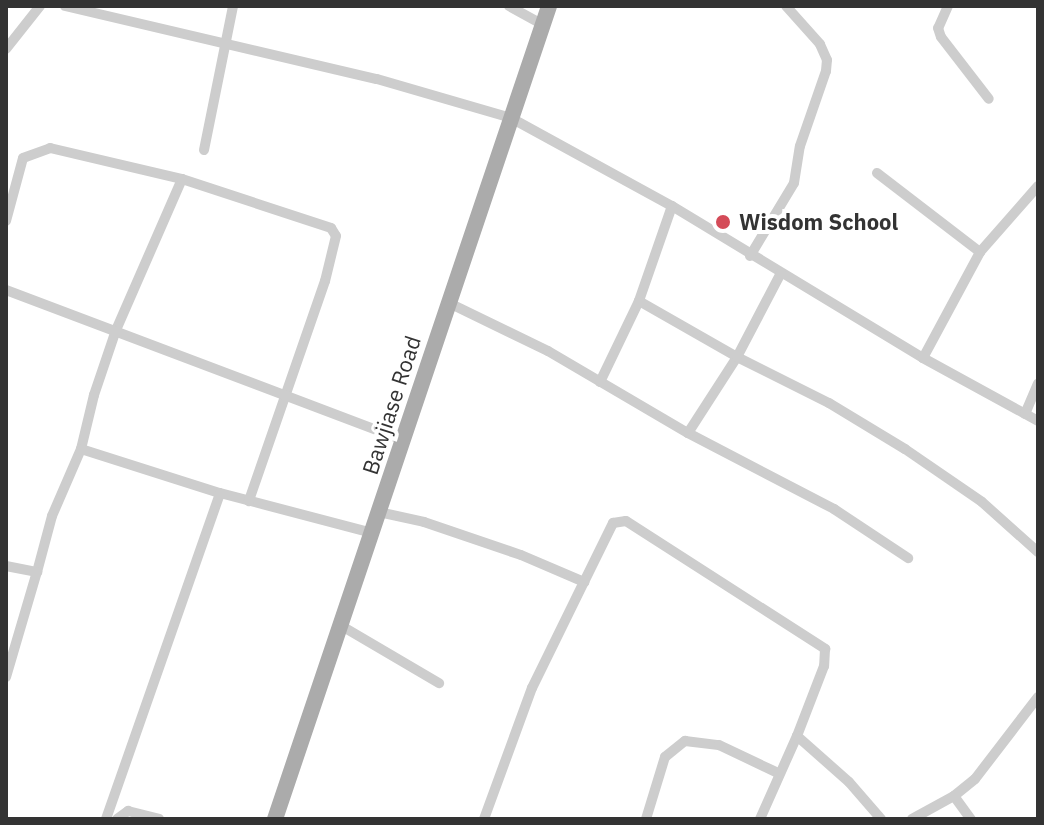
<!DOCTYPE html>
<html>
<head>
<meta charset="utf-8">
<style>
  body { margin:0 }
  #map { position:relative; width:1044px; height:825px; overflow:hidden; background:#fff; font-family:"IBM Plex Sans",sans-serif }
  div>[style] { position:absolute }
  .street>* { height:10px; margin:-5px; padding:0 5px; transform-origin:5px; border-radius:5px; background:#cdcdcd }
  .primary>* { height:16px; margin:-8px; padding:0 8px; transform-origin:8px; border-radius:8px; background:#ababab }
  .dots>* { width:22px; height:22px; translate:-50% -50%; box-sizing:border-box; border:4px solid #fff; border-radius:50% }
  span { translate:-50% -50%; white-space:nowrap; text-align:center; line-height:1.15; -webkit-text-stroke:8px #fff; paint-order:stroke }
  .poi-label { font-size:22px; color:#333; font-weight:700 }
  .left { translate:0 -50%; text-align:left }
  .street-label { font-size:22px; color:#333 }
  .frame { position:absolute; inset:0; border:8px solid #333; pointer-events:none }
</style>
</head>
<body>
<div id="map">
  <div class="street">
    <div style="left:65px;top:6px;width:320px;rotate:13.2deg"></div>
    <div style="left:377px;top:79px;width:140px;rotate:16.2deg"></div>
    <div style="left:511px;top:118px;width:183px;rotate:28.7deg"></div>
    <div style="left:672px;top:206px;width:293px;rotate:31.2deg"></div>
    <div style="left:923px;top:358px;width:131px;rotate:28.7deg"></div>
    <div style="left:509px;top:6px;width:37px;rotate:29deg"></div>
    <div style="left:948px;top:6px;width:24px;rotate:114deg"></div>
    <div style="left:938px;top:28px;width:9px;rotate:72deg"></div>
    <div style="left:941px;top:37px;width:78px;rotate:52.3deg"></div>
    <div style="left:6px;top:49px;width:55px;rotate:-51.7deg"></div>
    <div style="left:204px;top:150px;width:147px;rotate:-78.6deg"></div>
    <div style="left:877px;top:173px;width:130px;rotate:37.5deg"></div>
    <div style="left:182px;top:179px;width:165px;rotate:113.6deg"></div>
    <div style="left:116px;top:330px;width:69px;rotate:108.7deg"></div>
    <div style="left:94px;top:395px;width:56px;rotate:103.5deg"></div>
    <div style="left:81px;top:449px;width:146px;rotate:17.6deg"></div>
    <div style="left:220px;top:493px;width:157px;rotate:14.7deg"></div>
    <div style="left:672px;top:206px;width:101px;rotate:109.2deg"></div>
    <div style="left:639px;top:301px;width:113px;rotate:29.7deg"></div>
    <div style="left:737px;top:357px;width:103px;rotate:26.6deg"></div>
    <div style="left:829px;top:403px;width:89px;rotate:31.2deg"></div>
    <div style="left:905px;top:449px;width:93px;rotate:34.5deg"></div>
    <div style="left:982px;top:502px;width:75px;rotate:41.8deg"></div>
    <div style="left:6px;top:221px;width:65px;rotate:-74.9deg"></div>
    <div style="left:23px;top:158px;width:29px;rotate:-20deg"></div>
    <div style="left:50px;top:148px;width:136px;rotate:13.2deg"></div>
    <div style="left:182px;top:179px;width:157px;rotate:18.2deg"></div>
    <div style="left:331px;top:228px;width:9px;rotate:58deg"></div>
    <div style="left:336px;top:236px;width:46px;rotate:103.7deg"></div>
    <div style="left:325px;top:281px;width:233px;rotate:109.1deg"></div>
    <div style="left:750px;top:256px;width:85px;rotate:-58.9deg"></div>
    <div style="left:794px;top:183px;width:37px;rotate:-81deg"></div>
    <div style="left:800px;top:146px;width:79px;rotate:-70.9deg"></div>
    <div style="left:826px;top:71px;width:11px;rotate:-85deg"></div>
    <div style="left:827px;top:60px;width:17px;rotate:-114deg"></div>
    <div style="left:820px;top:44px;width:51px;rotate:-131.8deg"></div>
    <div style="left:6px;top:290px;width:424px;rotate:20.7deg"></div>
    <div style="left:449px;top:303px;width:110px;rotate:25.9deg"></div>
    <div style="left:548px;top:351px;width:162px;rotate:30.4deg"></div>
    <div style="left:688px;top:433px;width:165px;rotate:27.5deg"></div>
    <div style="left:834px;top:509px;width:89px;rotate:33.5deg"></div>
    <div style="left:923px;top:358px;width:120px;rotate:-61.7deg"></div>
    <div style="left:980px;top:252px;width:88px;rotate:-48.7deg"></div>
    <div style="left:600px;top:382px;width:90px;rotate:-64.3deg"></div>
    <div style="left:1025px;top:414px;width:33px;rotate:-67deg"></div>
    <div style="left:688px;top:433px;width:90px;rotate:-57.2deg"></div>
    <div style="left:737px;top:357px;width:95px;rotate:-62.4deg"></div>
    <div style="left:379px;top:512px;width:46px;rotate:12.5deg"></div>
    <div style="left:424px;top:522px;width:102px;rotate:18.8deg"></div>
    <div style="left:521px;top:555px;width:69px;rotate:23.2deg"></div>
    <div style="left:584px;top:582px;width:66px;rotate:-63.8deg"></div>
    <div style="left:613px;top:523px;width:13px;rotate:-9deg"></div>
    <div style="left:626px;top:521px;width:237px;rotate:32.7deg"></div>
    <div style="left:825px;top:649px;width:17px;rotate:93deg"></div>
    <div style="left:824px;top:666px;width:75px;rotate:111.1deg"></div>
    <div style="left:797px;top:736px;width:69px;rotate:41.5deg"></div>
    <div style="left:849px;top:782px;width:49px;rotate:49.1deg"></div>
    <div style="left:6px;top:566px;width:32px;rotate:11deg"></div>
    <div style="left:37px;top:572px;width:58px;rotate:-75deg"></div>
    <div style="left:52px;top:516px;width:73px;rotate:-66.6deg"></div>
    <div style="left:340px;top:625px;width:115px;rotate:30.4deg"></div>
    <div style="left:6px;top:677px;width:109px;rotate:-73.6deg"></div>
    <div style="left:954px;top:796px;width:29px;rotate:54deg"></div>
    <div style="left:106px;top:819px;width:345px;rotate:-70.7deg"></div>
    <div style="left:117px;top:819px;width:14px;rotate:-36deg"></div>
    <div style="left:128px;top:811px;width:32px;rotate:14deg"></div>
    <div style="left:484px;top:819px;width:140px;rotate:-69.9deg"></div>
    <div style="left:532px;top:688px;width:118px;rotate:-63.9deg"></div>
    <div style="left:646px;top:819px;width:65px;rotate:-73deg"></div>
    <div style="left:665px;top:757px;width:26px;rotate:-39deg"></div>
    <div style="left:685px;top:741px;width:34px;rotate:7deg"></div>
    <div style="left:719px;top:745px;width:65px;rotate:25.4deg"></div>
    <div style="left:760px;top:819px;width:91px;rotate:-66deg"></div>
    <div style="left:912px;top:819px;width:48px;rotate:-28.7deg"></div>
    <div style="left:954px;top:796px;width:27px;rotate:-39deg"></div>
    <div style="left:975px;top:779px;width:103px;rotate:-52.5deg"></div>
  </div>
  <div class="primary">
    <div style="left:275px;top:819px;width:858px;rotate:-71.37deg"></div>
  </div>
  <div class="dots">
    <div style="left:723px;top:222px;background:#d44b58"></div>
  </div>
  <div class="poi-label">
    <span class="left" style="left:739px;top:222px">Wisdom School</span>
  </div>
  <div class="street-label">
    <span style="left:391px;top:405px;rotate:-72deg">Bawjiase Road</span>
  </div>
  <div class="frame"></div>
</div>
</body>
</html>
